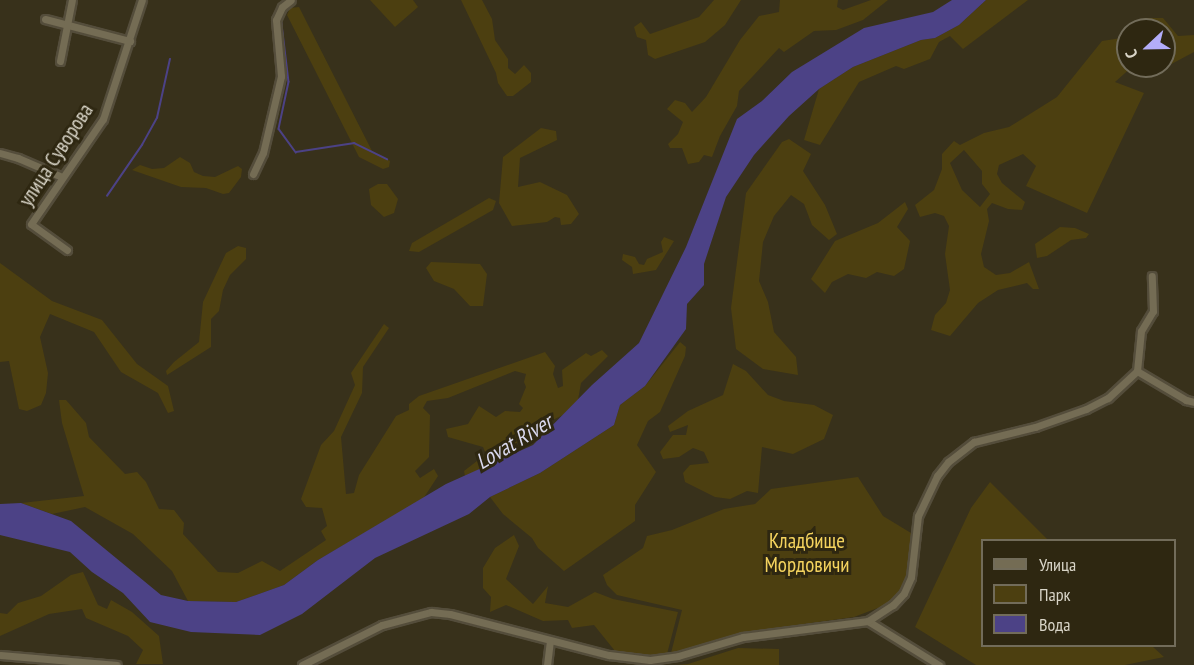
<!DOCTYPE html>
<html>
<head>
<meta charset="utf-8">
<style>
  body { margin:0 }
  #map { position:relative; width:1194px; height:665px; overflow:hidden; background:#38311b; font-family:"PT Sans Narrow",sans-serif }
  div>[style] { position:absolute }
  .green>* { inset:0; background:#4c3f10 }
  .water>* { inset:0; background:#4c4286 }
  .stream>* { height:1.5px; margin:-0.75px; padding:0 0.75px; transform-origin:0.75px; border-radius:0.75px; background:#4c4286 }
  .roads { filter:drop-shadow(2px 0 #544d3b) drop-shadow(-2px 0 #544d3b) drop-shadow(0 2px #544d3b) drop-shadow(0 -2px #544d3b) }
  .minor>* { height:7px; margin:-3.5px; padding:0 3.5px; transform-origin:3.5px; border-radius:3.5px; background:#746c54 }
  span { translate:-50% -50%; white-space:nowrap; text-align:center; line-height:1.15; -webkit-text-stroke:6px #2e2711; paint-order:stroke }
  .street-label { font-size:21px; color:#d8d4c7 }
  .park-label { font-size:21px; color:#f4d35e }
  .water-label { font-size:22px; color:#dad9ee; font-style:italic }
  .legend { position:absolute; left:981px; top:539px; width:195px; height:108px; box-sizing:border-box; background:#2e2711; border:2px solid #726c5a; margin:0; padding:8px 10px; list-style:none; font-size:18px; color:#d8d4c7 }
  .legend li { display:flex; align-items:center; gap:12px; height:30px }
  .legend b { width:30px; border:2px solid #726c5a }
  .north { position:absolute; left:1116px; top:18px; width:60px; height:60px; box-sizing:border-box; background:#2e2711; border:2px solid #726c5a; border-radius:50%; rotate:248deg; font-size:16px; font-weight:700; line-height:24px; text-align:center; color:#d8d4c7 }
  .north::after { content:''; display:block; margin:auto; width:21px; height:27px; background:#b3adf9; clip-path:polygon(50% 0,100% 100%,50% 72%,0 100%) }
</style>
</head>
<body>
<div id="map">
  <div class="green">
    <div style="clip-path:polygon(370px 0,413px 0,418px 7px,395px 27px)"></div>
    <div style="clip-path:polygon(461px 0,482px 0,492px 19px,495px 40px,508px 59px,508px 68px,515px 74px,524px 65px,531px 73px,531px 82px,513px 96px,507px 96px,498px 83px,496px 73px)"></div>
    <div style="clip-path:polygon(714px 0,741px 0,725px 25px,705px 42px,655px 59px,648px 55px,646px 40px,637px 37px,634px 27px,641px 22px,650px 34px,699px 17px)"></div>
    <div style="clip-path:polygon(780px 0,838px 0,837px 7px,843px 10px,871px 0,888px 0,863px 20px,836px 30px,814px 31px,784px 52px,779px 48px,739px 91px,737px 106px,720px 136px,712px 157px,704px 155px,699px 162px,688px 164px,682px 148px,670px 148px,668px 144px,678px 134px,683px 122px,667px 109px,675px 100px,685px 103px,692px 112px,706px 97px,740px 40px,759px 16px,779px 12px)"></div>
    <div style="clip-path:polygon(986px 0,1028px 0,963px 49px,950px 36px,939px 42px,930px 59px,904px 69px,896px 66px,859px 82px,820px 145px,804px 140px,819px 89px,853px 67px,921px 40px,935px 38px,959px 25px)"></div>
    <div style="clip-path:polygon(299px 7px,372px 151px,390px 161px,389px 167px,383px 169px,359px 157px,287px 15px,290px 8px)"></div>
    <div style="clip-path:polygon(1144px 18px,1163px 18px,1178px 36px,1194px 35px,1194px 52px,1164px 68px,1158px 66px,1164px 66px,1164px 30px,1134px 30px)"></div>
    <div style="clip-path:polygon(evenodd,1128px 37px,1128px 66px,1133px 66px,1115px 82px,1144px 93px,1087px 213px,1026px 186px,1036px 166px,1023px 154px,999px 165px,997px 174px,1002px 183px,1025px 202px,1022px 210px,1008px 209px,992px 203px,987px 209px,989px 221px,981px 254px,984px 267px,996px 275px,1010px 273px,1029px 262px,1039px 289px,1033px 289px,1027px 283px,998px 290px,978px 303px,950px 336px,931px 330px,935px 315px,946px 303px,950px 290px,945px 254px,949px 226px,944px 216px,935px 213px,920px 217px,915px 205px,934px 190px,942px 169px,942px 154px,954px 141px,960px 145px,984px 133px,1009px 127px,1057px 97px,1102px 41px,1128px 37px,964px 150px,982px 171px,982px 184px,990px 194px,980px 207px,962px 190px,950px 163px,964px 150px)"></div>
    <div style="clip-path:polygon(541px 128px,556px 131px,557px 140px,520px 158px,518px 187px,540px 182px,567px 195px,579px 214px,571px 224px,561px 225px,560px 218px,555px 217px,547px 222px,512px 226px,499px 203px,503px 157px)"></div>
    <div style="clip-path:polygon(789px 139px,811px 154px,803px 171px,825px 205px,837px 234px,829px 240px,812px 225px,804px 204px,791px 195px,774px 216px,763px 242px,759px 281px,768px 302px,774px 332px,796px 357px,798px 375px,763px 369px,736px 349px,731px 308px,746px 193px,782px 142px)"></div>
    <div style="clip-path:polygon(180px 157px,190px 163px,194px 172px,203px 176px,215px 177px,238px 166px,242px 169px,241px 177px,229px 193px,223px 194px,206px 188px,181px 187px,132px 170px,140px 165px,152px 169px,164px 168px)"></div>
    <div style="clip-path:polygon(378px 184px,387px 184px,398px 199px,394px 213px,384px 217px,371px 205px,369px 189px)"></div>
    <div style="clip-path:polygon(489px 198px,496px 201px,493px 210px,419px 252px,409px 251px,412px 243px)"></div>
    <div style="clip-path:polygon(905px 202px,908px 209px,897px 227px,910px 241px,904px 269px,894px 276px,877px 272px,866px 278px,848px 274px,832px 282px,825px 293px,811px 279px,835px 241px,878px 223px)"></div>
    <div style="clip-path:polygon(1060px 227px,1075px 228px,1089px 234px,1086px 238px,1071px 240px,1047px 256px,1037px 258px,1035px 244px)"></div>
    <div style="clip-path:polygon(664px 237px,674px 241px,656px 270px,633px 274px,632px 267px,622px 260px,623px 254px,635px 257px,639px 264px,644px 265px,647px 259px,663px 252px,661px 242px)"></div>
    <div style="clip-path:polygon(238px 246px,246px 248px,246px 259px,230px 275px,223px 290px,219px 311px,211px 319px,211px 347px,167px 375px,166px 371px,174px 362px,199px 342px,203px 302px,226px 253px)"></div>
    <div style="clip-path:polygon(431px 262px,480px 264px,487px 274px,483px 306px,470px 306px,454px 289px,434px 281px,426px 268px)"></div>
    <div style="clip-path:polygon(0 263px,52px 301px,102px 320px,137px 364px,168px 386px,174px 411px,168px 413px,158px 393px,121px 372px,94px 332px,50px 314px,40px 337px,48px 373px,46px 393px,41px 405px,27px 411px,19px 409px,9px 361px,0 362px)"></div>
    <div style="clip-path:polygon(384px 324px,389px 328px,363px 367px,362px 393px,341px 437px,346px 494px,354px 493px,359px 475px,396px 416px,409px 410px,409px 404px,419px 396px,545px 352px,555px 366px,553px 374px,558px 388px,563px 386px,562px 370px,586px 353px,591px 356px,602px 350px,608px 356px,581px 383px,578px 400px,563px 415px,524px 434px,506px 458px,465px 476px,464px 471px,486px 454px,483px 447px,448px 437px,446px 429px,468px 424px,479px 406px,496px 417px,505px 411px,520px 412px,523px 408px,519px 404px,526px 387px,524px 382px,526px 374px,515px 371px,448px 398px,427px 401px,423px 408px,430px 415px,429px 457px,415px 471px,420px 478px,434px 469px,438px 476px,423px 499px,318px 560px,284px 585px,236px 602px,188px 601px,172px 571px,133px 534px,85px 507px,52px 514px,21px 503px,84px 496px,62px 423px,59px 400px,66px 400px,86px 423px,89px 437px,125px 474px,137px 472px,146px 482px,159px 509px,174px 510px,184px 523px,183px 534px,218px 572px,238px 573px,262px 561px,280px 571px,326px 540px,321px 531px,327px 526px,322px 508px,306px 507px,301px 499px,321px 445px,334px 431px,355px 385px,351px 373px)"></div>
    <div style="clip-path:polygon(680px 342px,686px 347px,685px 356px,660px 412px,648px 421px,637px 445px,656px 472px,635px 505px,635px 521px,564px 571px,538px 548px,532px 538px,503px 514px,490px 497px,540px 473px,614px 425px,620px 405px,645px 386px)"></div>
    <div style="clip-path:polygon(733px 364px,746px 371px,768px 395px,784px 401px,814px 405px,833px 415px,824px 439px,793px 454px,762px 447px,758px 493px,747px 491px,730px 499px,715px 497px,685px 482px,683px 473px,690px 465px,709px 463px,704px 452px,693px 448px,679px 457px,663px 459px,660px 452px,673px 435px,686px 435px,688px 425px,670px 432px,668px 426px,688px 411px,723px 395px)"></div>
    <div style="clip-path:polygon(858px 477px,883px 516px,911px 533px,909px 575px,902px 591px,891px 603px,854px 617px,745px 632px,723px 642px,671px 653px,682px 610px,617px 595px,607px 585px,603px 575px,643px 548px,647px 536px,672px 530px,724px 509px,755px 504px,771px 489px)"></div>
    <div style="clip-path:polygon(990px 482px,1048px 540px,982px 540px,982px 646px,1152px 646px,1164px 657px,1125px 665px,976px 665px,915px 627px,971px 508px)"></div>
    <div style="clip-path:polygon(514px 535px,519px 546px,506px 579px,533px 604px,548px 586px,545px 603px,568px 607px,595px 592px,613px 599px,678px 612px,667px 654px,652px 656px,615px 651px,594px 625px,572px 628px,568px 620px,543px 621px,506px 605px,490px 612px,491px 597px,483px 588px,483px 568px,495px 548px)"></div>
    <div style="clip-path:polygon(83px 572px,98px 605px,107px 609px,111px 600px,132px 612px,159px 636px,163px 664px,136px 664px,143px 650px,128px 636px,86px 618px,82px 609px,49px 614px,0 636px,0 613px,7px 614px,18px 603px,41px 596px,71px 575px)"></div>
    <div style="clip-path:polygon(738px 648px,779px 649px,779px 665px,677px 665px,688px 664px)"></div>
  </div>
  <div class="water">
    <div style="clip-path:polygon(952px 0,986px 0,959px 25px,935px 38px,921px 40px,853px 67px,819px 89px,789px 116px,754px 155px,726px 197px,704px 264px,704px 285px,687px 304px,686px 329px,645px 386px,620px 405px,614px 425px,540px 473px,490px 497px,469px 514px,375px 558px,302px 614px,260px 635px,191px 632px,150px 622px,123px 593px,92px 572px,70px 552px,0 535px,0 504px,21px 503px,71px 521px,161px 595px,188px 601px,236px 602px,284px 585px,318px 560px,446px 484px,533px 445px,592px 385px,639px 343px,686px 247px,737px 119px,762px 101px,792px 72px,864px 28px,933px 12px)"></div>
  </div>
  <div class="stream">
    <div style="left:281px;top:16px;width:66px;rotate:83.1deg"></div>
    <div style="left:289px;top:82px;width:48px;rotate:102deg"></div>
    <div style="left:279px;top:129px;width:29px;rotate:54deg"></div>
    <div style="left:296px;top:152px;width:59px;rotate:-8.8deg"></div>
    <div style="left:354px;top:143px;width:37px;rotate:26deg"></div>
    <div style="left:107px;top:196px;width:62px;rotate:-55.5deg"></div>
    <div style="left:142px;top:145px;width:31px;rotate:-61deg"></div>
    <div style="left:157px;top:118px;width:60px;rotate:-77.6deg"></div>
  </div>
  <div class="roads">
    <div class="minor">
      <div style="left:45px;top:19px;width:88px;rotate:14.5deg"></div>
      <div style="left:60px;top:61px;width:62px;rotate:-78.9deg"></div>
      <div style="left:0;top:153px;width:19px;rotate:16deg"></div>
      <div style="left:18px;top:158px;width:48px;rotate:23.4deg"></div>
      <div style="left:253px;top:174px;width:23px;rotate:-65deg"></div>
      <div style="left:263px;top:153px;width:79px;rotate:-76.8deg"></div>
      <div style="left:281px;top:76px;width:56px;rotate:-95.1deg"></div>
      <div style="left:276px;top:20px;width:14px;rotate:-65deg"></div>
      <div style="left:282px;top:7px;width:11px;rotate:-38deg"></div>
      <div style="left:67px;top:250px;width:44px;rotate:-144.2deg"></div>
      <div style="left:31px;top:224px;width:127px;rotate:-55.6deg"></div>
      <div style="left:103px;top:119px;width:125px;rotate:-71.9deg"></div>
      <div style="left:1137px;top:371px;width:40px;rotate:-84.3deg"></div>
      <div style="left:1141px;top:331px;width:23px;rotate:-59deg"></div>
      <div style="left:1153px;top:311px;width:35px;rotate:-92deg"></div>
      <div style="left:1137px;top:371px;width:57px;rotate:30.6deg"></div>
      <div style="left:1186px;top:400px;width:8px;rotate:14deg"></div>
      <div style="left:868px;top:621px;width:84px;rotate:31.8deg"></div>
      <div style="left:0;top:655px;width:117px;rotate:4.9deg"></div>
      <div style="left:302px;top:665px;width:89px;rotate:-26.6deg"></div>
      <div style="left:382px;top:625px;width:51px;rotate:-14.9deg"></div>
      <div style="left:431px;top:612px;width:19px;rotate:6deg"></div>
      <div style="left:450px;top:614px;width:164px;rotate:14.5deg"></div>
      <div style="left:609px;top:655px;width:41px;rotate:7deg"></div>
      <div style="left:650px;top:660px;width:28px;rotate:-8deg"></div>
      <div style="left:678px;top:656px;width:68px;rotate:-16.3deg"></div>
      <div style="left:743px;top:637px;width:126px;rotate:-7.3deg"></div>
      <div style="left:868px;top:621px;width:30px;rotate:-33deg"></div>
      <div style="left:893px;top:605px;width:16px;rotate:-47deg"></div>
      <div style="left:904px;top:593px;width:17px;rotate:-66deg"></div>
      <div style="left:911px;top:577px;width:61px;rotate:-83.5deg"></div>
      <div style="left:918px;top:516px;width:44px;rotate:-64.6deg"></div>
      <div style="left:937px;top:476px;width:18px;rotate:-52deg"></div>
      <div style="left:948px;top:462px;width:33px;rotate:-38deg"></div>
      <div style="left:974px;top:442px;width:63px;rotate:-13.8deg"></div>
      <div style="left:1035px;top:427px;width:54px;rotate:-19.4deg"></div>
      <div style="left:1086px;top:409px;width:25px;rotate:-27deg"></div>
      <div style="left:1108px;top:398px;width:40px;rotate:-43deg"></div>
      <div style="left:547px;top:665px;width:24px;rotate:-83deg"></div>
    </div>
  </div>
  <div class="street-label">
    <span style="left:56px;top:155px;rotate:-57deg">улица Суворова</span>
  </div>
  <div class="park-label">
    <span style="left:807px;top:553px">Кладбище<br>Мордовичи</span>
  </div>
  <div class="water-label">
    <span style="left:514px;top:442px;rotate:-31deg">Lovat River</span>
  </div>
  <ul class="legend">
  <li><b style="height:8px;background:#746c54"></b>Улица</li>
  <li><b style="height:16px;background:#4c3f10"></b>Парк</li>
  <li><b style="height:16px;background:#4c4286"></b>Вода</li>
  </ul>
  <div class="north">С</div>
</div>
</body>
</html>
